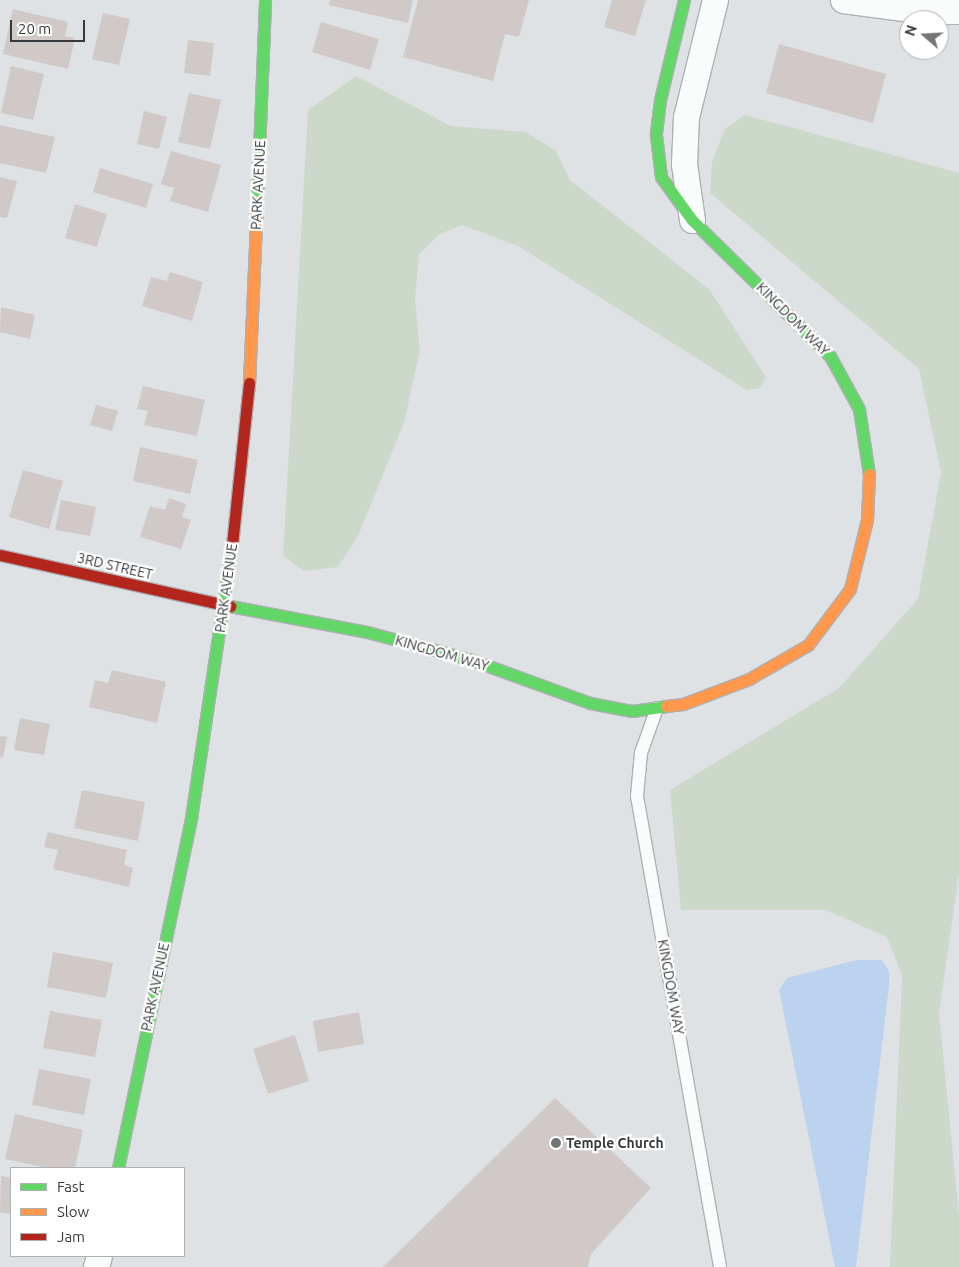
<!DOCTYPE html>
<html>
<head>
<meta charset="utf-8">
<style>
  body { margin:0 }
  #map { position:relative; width:959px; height:1267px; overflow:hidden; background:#dfe2e5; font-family:Ubuntu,sans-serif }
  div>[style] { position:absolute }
  .green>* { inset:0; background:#ccd8ca }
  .water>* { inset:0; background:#bbd3ef }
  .building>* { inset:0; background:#d1c8c8 }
  .roads { filter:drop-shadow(1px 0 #afb0b3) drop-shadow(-1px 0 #afb0b3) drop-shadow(0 1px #afb0b3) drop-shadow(0 -1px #afb0b3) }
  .lane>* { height:12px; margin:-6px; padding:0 6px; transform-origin:6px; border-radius:6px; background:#fafbfb }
  .street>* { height:25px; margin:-12.5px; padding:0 12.5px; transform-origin:12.5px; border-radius:12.5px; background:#fafbfb }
  .fast>* { height:11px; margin:-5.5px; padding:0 5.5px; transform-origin:5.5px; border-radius:5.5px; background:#63d668 }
  .slow>* { height:11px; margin:-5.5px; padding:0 5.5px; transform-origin:5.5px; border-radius:5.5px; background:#ff974d }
  .jam>* { height:11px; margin:-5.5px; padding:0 5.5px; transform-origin:5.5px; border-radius:5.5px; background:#b3261e }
  .dots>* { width:14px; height:14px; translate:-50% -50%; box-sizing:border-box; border:2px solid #fff; border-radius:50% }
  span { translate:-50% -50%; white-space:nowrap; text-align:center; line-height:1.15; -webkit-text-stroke:4.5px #fff; paint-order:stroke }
  .street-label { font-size:14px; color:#37393b }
  .poi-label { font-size:14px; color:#37393b; font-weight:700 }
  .left { translate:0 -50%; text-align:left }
  .legend { position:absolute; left:10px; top:1167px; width:175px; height:90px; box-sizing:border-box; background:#fff; border:1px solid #afb0b1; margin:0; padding:6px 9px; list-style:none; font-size:15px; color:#37393b }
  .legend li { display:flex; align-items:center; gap:10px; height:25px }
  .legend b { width:25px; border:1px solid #afb0b1 }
  .north { position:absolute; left:899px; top:10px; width:50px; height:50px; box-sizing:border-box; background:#fff; border:1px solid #afb0b1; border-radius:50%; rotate:289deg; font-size:14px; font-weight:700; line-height:20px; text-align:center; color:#37393b }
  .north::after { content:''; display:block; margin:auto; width:18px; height:22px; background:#727476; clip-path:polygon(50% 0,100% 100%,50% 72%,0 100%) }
  .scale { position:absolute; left:10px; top:20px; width:75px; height:22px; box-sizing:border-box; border:2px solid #37393b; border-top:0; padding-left:6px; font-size:15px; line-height:18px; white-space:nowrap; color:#37393b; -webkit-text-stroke:4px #fff; paint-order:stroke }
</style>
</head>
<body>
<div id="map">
  <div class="green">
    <div style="clip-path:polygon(356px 76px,451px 126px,526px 132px,556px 151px,570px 180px,709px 289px,766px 377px,760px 388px,747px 390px,520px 247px,462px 225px,440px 234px,419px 254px,415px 300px,420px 350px,404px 423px,358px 536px,338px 567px,304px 571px,283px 556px,308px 110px)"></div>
    <div style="clip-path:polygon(745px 115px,959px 173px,959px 873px,939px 1013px,959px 1216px,959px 1267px,890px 1267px,902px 975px,887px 937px,826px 910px,681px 910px,670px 790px,839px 688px,918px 599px,941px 472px,919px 369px,710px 193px,712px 161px,725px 129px)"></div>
  </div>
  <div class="water">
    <div style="clip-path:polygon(856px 960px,882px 960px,889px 971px,889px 986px,856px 1267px,835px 1267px,779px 990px,787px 978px)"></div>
  </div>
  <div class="building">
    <div style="clip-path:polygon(330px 0,413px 0,408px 23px,329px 5px)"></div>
    <div style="clip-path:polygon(418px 0,529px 0,519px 37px,505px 34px,493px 81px,403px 57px)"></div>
    <div style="clip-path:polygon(612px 0,646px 0,635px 36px,604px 27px)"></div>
    <div style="clip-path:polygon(13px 9px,68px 22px,65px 36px,75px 38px,68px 69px,3px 54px)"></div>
    <div style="clip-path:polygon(103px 13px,130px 19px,119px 65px,92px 59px)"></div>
    <div style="clip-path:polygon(321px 22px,379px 39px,370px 70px,312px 52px)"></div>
    <div style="clip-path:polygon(188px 40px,214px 43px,210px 76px,184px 73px)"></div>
    <div style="clip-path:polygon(779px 44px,886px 74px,873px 123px,766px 93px)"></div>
    <div style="clip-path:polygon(11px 66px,44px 74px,33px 120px,1px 113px)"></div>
    <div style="clip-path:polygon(189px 93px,221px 100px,210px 149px,178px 142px)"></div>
    <div style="clip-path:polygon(144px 111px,167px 117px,159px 149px,137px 144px)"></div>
    <div style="clip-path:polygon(0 125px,55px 137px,46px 173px,0 163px)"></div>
    <div style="clip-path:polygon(171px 151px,221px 165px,208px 212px,170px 201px,174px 188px,161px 184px)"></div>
    <div style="clip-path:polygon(100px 168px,153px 184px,146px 208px,93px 192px)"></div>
    <div style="clip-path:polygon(0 177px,17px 181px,7px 218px,0 217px)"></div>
    <div style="clip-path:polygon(75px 204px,107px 214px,97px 247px,65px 238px)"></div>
    <div style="clip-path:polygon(170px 272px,203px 282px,192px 321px,142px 306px,151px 277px,167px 281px)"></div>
    <div style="clip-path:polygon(1px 307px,35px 315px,30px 339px,0 332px)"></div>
    <div style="clip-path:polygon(143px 386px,205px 400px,197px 436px,144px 425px,148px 411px,137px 409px)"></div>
    <div style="clip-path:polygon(96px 405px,118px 411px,112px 431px,90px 425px)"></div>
    <div style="clip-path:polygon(140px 447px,198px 460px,190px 494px,133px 481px)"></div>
    <div style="clip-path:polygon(23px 470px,63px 481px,49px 529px,9px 517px)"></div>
    <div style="clip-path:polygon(169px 498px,186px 504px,182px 517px,191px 520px,181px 549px,140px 537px,150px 506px,165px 510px)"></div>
    <div style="clip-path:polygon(61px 500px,96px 507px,90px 536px,55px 530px)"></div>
    <div style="clip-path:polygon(112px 670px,166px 682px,157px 723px,89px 707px,95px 680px,108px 683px)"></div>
    <div style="clip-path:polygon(20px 718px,50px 724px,44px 755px,14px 750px)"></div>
    <div style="clip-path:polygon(0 736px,7px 737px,3px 758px,0 757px)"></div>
    <div style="clip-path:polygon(82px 790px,145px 802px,138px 841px,74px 828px)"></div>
    <div style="clip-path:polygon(48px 832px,127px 850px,124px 865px,133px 868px,129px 887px,53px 869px,58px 850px,44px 847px)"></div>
    <div style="clip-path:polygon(53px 952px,113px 963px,106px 998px,47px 987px)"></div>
    <div style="clip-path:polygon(50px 1011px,102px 1020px,95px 1057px,43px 1048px)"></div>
    <div style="clip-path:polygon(359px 1012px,364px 1044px,318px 1052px,313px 1021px)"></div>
    <div style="clip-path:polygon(295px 1035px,309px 1081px,268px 1094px,253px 1049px)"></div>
    <div style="clip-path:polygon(39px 1069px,91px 1079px,84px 1115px,32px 1105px)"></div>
    <div style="clip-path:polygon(555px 1098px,651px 1188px,591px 1254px,588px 1267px,383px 1267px)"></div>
    <div style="clip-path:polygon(15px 1114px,83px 1130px,75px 1168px,48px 1168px,5px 1159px)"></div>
    <div style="clip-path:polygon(1px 1176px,11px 1178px,11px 1214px,0 1212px)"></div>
  </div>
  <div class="roads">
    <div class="lane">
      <div style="left:657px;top:708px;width:48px;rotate:109.6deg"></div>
      <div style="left:641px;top:753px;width:43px;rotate:95.3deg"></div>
      <div style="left:637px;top:796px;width:478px;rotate:80deg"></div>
    </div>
    <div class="street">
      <div style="left:843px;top:0;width:82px;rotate:7.7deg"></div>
      <div style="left:924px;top:11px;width:35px"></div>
      <div style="left:692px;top:220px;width:57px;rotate:-98.1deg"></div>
      <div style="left:684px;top:164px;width:47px;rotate:-87.6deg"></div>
      <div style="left:686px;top:117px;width:121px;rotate:-76.1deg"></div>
      <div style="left:96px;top:1267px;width:11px;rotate:-75deg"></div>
    </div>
    <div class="fast">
      <div style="left:684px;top:0;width:103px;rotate:103.5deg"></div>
      <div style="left:660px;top:100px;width:35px;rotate:97deg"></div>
      <div style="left:656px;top:135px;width:42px;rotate:83.2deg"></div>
      <div style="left:661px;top:177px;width:53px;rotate:54.2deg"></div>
      <div style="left:692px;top:220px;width:194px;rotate:44.6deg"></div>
      <div style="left:830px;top:356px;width:60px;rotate:61.3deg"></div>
      <div style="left:859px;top:409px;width:66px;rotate:81.3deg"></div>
      <div style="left:257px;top:201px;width:201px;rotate:-87.7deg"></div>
      <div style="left:230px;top:606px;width:139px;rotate:10.7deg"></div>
      <div style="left:367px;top:632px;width:109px;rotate:14.9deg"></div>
      <div style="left:472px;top:660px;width:126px;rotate:20deg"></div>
      <div style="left:590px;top:703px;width:43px;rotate:10.8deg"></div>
      <div style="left:632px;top:711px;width:34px;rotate:-8deg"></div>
      <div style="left:118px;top:1168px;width:358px;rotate:-78.2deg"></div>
      <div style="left:191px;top:818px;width:276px;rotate:-81.5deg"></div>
    </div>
    <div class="slow">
      <div style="left:249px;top:383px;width:182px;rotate:-87.5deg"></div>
      <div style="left:666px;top:706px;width:17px;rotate:-7deg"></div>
      <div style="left:683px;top:704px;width:71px;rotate:-20.7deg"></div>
      <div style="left:749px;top:679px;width:68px;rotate:-30deg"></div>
      <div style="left:808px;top:645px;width:70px;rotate:-53.1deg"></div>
      <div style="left:850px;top:589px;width:71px;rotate:-76.2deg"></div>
      <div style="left:867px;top:520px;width:46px;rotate:-87.5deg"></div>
    </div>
    <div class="jam">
      <div style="left:232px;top:545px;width:163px;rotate:-84deg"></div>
      <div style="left:0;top:555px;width:236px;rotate:12.5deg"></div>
    </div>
  </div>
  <div class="dots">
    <div style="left:556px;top:1143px;background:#727476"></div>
  </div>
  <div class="street-label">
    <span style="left:258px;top:185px;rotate:-87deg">PARK AVENUE</span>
    <span style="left:793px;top:319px;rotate:45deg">KINGDOM WAY</span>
    <span style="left:115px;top:566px;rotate:13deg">3RD STREET</span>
    <span style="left:226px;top:588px;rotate:-82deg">PARK AVENUE</span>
    <span style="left:442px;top:653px;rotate:16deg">KINGDOM WAY</span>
    <span style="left:155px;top:987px;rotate:-78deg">PARK AVENUE</span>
    <span style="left:671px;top:987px;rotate:80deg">KINGDOM WAY</span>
  </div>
  <div class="poi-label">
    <span class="left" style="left:566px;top:1143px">Temple Church</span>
  </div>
  <ul class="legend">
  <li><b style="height:6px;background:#63d668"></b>Fast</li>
  <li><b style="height:6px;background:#ff974d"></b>Slow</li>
  <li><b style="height:6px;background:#b3261e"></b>Jam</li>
  </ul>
  <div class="north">N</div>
  <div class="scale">20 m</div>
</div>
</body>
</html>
